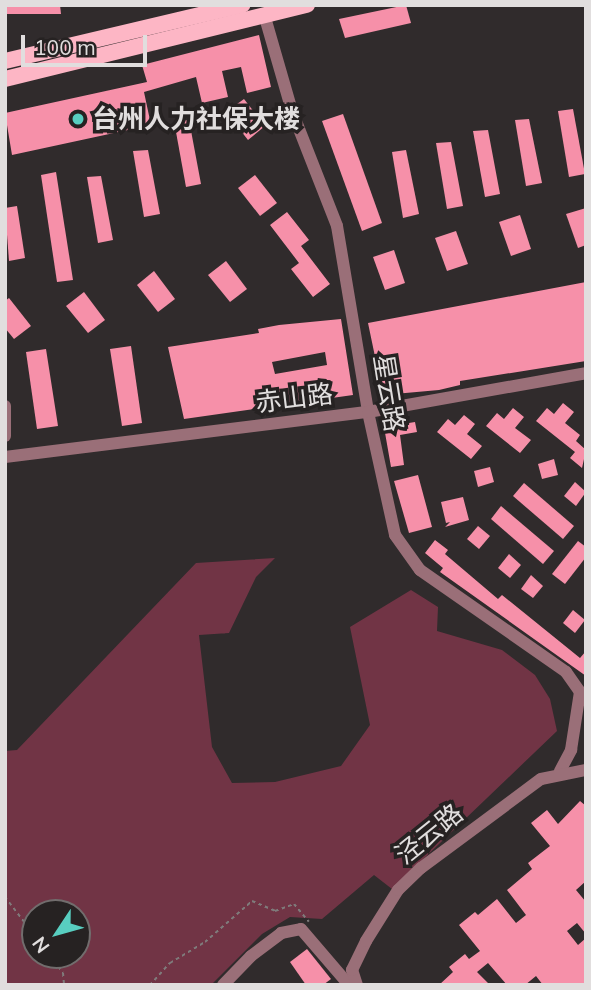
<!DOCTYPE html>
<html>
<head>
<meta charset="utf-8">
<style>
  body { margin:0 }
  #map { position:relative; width:591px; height:990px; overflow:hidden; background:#302b2c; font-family:Mulish,"Noto Sans SC",sans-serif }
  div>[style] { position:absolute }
  .green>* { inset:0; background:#713445 }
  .building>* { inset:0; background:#f690a9 }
  .path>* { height:2px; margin-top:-1px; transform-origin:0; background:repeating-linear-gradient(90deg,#7f7b7b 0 3.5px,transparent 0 7px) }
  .minor>* { height:12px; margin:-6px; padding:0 6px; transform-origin:6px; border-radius:6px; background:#9a6f78 }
  .major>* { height:16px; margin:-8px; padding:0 8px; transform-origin:8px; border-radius:8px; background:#fdb6c5 }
  .dots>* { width:19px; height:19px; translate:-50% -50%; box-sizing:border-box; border:4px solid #262222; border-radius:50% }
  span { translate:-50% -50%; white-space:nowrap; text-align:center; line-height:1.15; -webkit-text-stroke:7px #262222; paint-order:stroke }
  .poi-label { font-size:26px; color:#e1dede; font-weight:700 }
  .left { translate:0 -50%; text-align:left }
  .street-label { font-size:26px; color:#e1dede }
  .frame { position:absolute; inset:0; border:7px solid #e1dede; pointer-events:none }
  .north { position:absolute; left:21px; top:899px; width:70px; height:70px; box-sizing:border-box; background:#262222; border:2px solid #716d6d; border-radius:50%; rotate:234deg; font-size:19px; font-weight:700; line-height:28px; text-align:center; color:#e1dede }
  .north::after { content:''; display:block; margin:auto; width:24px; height:32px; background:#58cec0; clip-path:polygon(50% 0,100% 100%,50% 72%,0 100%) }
  .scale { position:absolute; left:21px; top:35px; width:126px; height:32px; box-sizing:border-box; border:4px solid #e1dede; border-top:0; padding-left:9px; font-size:21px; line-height:24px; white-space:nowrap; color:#e1dede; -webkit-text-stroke:5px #262222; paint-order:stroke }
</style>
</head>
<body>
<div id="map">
  <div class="green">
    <div style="clip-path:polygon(evenodd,275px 558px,256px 577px,229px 633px,199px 635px,212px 747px,232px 783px,275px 782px,341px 766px,370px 725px,350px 627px,411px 590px,438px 607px,437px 631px,502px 650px,535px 675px,550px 699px,557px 731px,392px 889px,374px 875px,322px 919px,290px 917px,262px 934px,211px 985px,5px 985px,5px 751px,17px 750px,196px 563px,275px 558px,35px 913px,77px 913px,77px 955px,35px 955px,35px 913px)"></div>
  </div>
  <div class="building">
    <div style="clip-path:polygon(5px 5px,60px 5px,61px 14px,5px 14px)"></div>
    <div style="clip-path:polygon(406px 5px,411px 23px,345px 38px,339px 19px)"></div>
    <div style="clip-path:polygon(259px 35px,271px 87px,247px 93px,241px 67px,222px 71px,228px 97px,202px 103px,196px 77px,144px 92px,151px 125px,12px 155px,5px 113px,147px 82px,142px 65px)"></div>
    <div style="clip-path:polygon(244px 99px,265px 126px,248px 140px,226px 112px)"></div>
    <div style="clip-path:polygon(573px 109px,585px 174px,569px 177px,558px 111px)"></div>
    <div style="clip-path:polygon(343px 114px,382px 223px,362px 231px,322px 121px)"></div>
    <div style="clip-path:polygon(529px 119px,542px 183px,526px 186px,515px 120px)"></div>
    <div style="clip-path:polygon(189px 120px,201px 184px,186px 187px,174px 121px)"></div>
    <div style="clip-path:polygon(488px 130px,500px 194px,485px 197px,473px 131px)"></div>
    <div style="clip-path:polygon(451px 142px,463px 206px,447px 209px,436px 143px)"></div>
    <div style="clip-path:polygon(148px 150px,160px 214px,144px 217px,133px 151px)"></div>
    <div style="clip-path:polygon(406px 150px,419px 214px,403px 218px,392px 152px)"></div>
    <div style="clip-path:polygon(56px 172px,73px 280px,57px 282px,41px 175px)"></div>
    <div style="clip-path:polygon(255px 175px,277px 203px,260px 216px,238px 188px)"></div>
    <div style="clip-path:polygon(101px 176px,113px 240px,98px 243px,87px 177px)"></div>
    <div style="clip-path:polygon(17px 206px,25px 258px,9px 261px,5px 208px)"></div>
    <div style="clip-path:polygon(586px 208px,586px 245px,578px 248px,566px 214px)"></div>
    <div style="clip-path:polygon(287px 212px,309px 240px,301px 246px,330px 284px,313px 297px,291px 269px,299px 263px,270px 225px)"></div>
    <div style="clip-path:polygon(520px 215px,531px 249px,511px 256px,499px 222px)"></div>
    <div style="clip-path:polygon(456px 231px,468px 264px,447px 271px,435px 238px)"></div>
    <div style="clip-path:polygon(394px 250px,405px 283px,385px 290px,373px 257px)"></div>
    <div style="clip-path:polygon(226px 261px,247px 289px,230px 302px,208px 275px)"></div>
    <div style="clip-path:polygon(154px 271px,175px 299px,158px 312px,137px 285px)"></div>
    <div style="clip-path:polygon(586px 282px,586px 361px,460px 381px,460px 385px,439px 390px,383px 395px,368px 323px)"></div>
    <div style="clip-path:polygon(84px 292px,105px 320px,88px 333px,66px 306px)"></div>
    <div style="clip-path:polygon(9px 298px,31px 326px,14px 339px,5px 328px,5px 301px)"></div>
    <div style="clip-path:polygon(evenodd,341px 319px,353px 395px,184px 419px,168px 347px,259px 333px,258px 329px,279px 325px,341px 319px,325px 352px,327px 365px,275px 374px,272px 362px,325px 352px)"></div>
    <div style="clip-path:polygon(131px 346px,142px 423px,122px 426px,110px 349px)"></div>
    <div style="clip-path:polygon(46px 349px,58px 426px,37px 429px,26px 352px)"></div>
    <div style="clip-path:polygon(563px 403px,574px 412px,565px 423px,580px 435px,576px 441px,586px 450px,582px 468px,570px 458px,575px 452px,536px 421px,547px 408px,554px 414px)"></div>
    <div style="clip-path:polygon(513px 408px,524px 417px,515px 428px,531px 440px,520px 453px,486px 426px,497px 413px,504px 419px)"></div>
    <div style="clip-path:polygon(464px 415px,475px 424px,467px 434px,482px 446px,471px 459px,437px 432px,448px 419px,455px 425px)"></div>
    <div style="clip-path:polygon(415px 422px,417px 432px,400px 435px,404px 465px,391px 467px,384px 427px)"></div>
    <div style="clip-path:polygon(554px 459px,558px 475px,542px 479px,538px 464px)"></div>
    <div style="clip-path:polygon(490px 467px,494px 482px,478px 487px,474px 471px)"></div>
    <div style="clip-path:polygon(418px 475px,432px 527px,409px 533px,394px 481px)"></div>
    <div style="clip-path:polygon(575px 482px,586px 492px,576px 506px,564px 496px)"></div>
    <div style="clip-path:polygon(524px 483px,574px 526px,563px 539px,513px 496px)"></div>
    <div style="clip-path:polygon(463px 497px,469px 520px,445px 527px,450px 522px,446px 523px,441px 502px)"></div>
    <div style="clip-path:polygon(501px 506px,554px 551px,543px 564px,491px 519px)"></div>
    <div style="clip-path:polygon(478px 526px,490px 536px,479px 549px,467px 539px)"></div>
    <div style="clip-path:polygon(435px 540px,448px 550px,445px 554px,498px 599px,502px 595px,580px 658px,586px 651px,586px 676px,440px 572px,443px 568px,425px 553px)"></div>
    <div style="clip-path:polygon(578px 541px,586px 547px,586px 557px,565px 584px,552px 574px)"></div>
    <div style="clip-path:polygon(509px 554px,521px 565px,510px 578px,498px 568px)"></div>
    <div style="clip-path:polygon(531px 575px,543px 586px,533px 598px,521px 589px)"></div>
    <div style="clip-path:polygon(573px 610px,585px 620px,575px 633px,563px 623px)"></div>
    <div style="clip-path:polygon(580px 801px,586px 806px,586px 881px,576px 890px,586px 902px,586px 934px,577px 923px,567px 931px,578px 945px,586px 938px,586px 985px,543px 985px,536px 976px,525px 985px,507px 985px,488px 963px,477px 972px,490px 985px,439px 985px,453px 972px,449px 967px,465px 954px,469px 959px,480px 951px,459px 925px,475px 912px,478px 915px,497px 899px,516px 923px,526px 915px,507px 890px,532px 869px,528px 863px,550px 846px,531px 823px,547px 810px,558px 824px)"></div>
    <div style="clip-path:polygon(307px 949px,331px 979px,323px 985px,306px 985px,290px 962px)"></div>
  </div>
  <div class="path">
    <div style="left:5px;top:897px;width:49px;rotate:52.4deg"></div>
    <div style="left:50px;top:955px;width:22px;rotate:54deg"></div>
    <div style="left:63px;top:973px;width:12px;rotate:85deg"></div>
    <div style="left:150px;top:985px;width:30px;rotate:-48deg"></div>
    <div style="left:170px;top:963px;width:41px;rotate:-31deg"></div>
    <div style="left:205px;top:942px;width:62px;rotate:-41.1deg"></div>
    <div style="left:252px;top:901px;width:25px;rotate:23deg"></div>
    <div style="left:275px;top:911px;width:20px;rotate:-20deg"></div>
    <div style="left:294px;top:904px;width:23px;rotate:50deg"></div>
  </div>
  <div class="minor">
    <div style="left:264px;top:14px;width:101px;rotate:73.9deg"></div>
    <div style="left:292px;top:111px;width:123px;rotate:68.6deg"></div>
    <div style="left:337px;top:226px;width:189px;rotate:80.5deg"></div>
    <div style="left:368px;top:412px;width:126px;rotate:77.6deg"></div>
    <div style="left:395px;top:535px;width:43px;rotate:54.5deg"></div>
    <div style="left:420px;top:570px;width:178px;rotate:34.9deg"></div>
    <div style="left:566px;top:672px;width:35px;rotate:55deg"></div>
    <div style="left:5px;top:406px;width:30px;rotate:90deg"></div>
    <div style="left:5px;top:457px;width:366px;rotate:-7.1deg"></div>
    <div style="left:368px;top:412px;width:221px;rotate:-10.1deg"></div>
    <div style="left:560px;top:771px;width:24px;rotate:-62deg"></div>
    <div style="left:571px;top:750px;width:59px;rotate:-81.2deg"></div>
    <div style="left:223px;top:985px;width:40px;rotate:-46deg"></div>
    <div style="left:251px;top:956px;width:38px;rotate:-37deg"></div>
    <div style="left:281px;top:933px;width:20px;rotate:-11deg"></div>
    <div style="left:301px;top:929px;width:74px;rotate:49.4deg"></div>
    <div style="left:357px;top:985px;width:16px;rotate:-108deg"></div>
    <div style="left:352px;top:970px;width:32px;rotate:-64deg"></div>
    <div style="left:366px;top:941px;width:60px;rotate:-57.9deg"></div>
    <div style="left:398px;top:890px;width:32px;rotate:-44deg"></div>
    <div style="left:421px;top:868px;width:149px;rotate:-36.6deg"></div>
    <div style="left:541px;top:779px;width:46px;rotate:-11.3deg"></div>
  </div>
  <div class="major">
    <div style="left:5px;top:61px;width:244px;rotate:-13.3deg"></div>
    <div style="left:5px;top:79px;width:311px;rotate:-13.8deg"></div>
  </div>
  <div class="dots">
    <div style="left:78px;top:119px;background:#58cec0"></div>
  </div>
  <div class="poi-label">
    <span class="left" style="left:92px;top:119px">台州人力社保大楼</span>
  </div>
  <div class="street-label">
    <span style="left:389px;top:393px;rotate:81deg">星云路</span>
    <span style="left:294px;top:398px;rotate:-7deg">赤山路</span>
    <span style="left:429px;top:834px;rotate:-39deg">泾云路</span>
  </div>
  <div class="frame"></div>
  <div class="north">N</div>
  <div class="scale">100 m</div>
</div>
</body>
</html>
